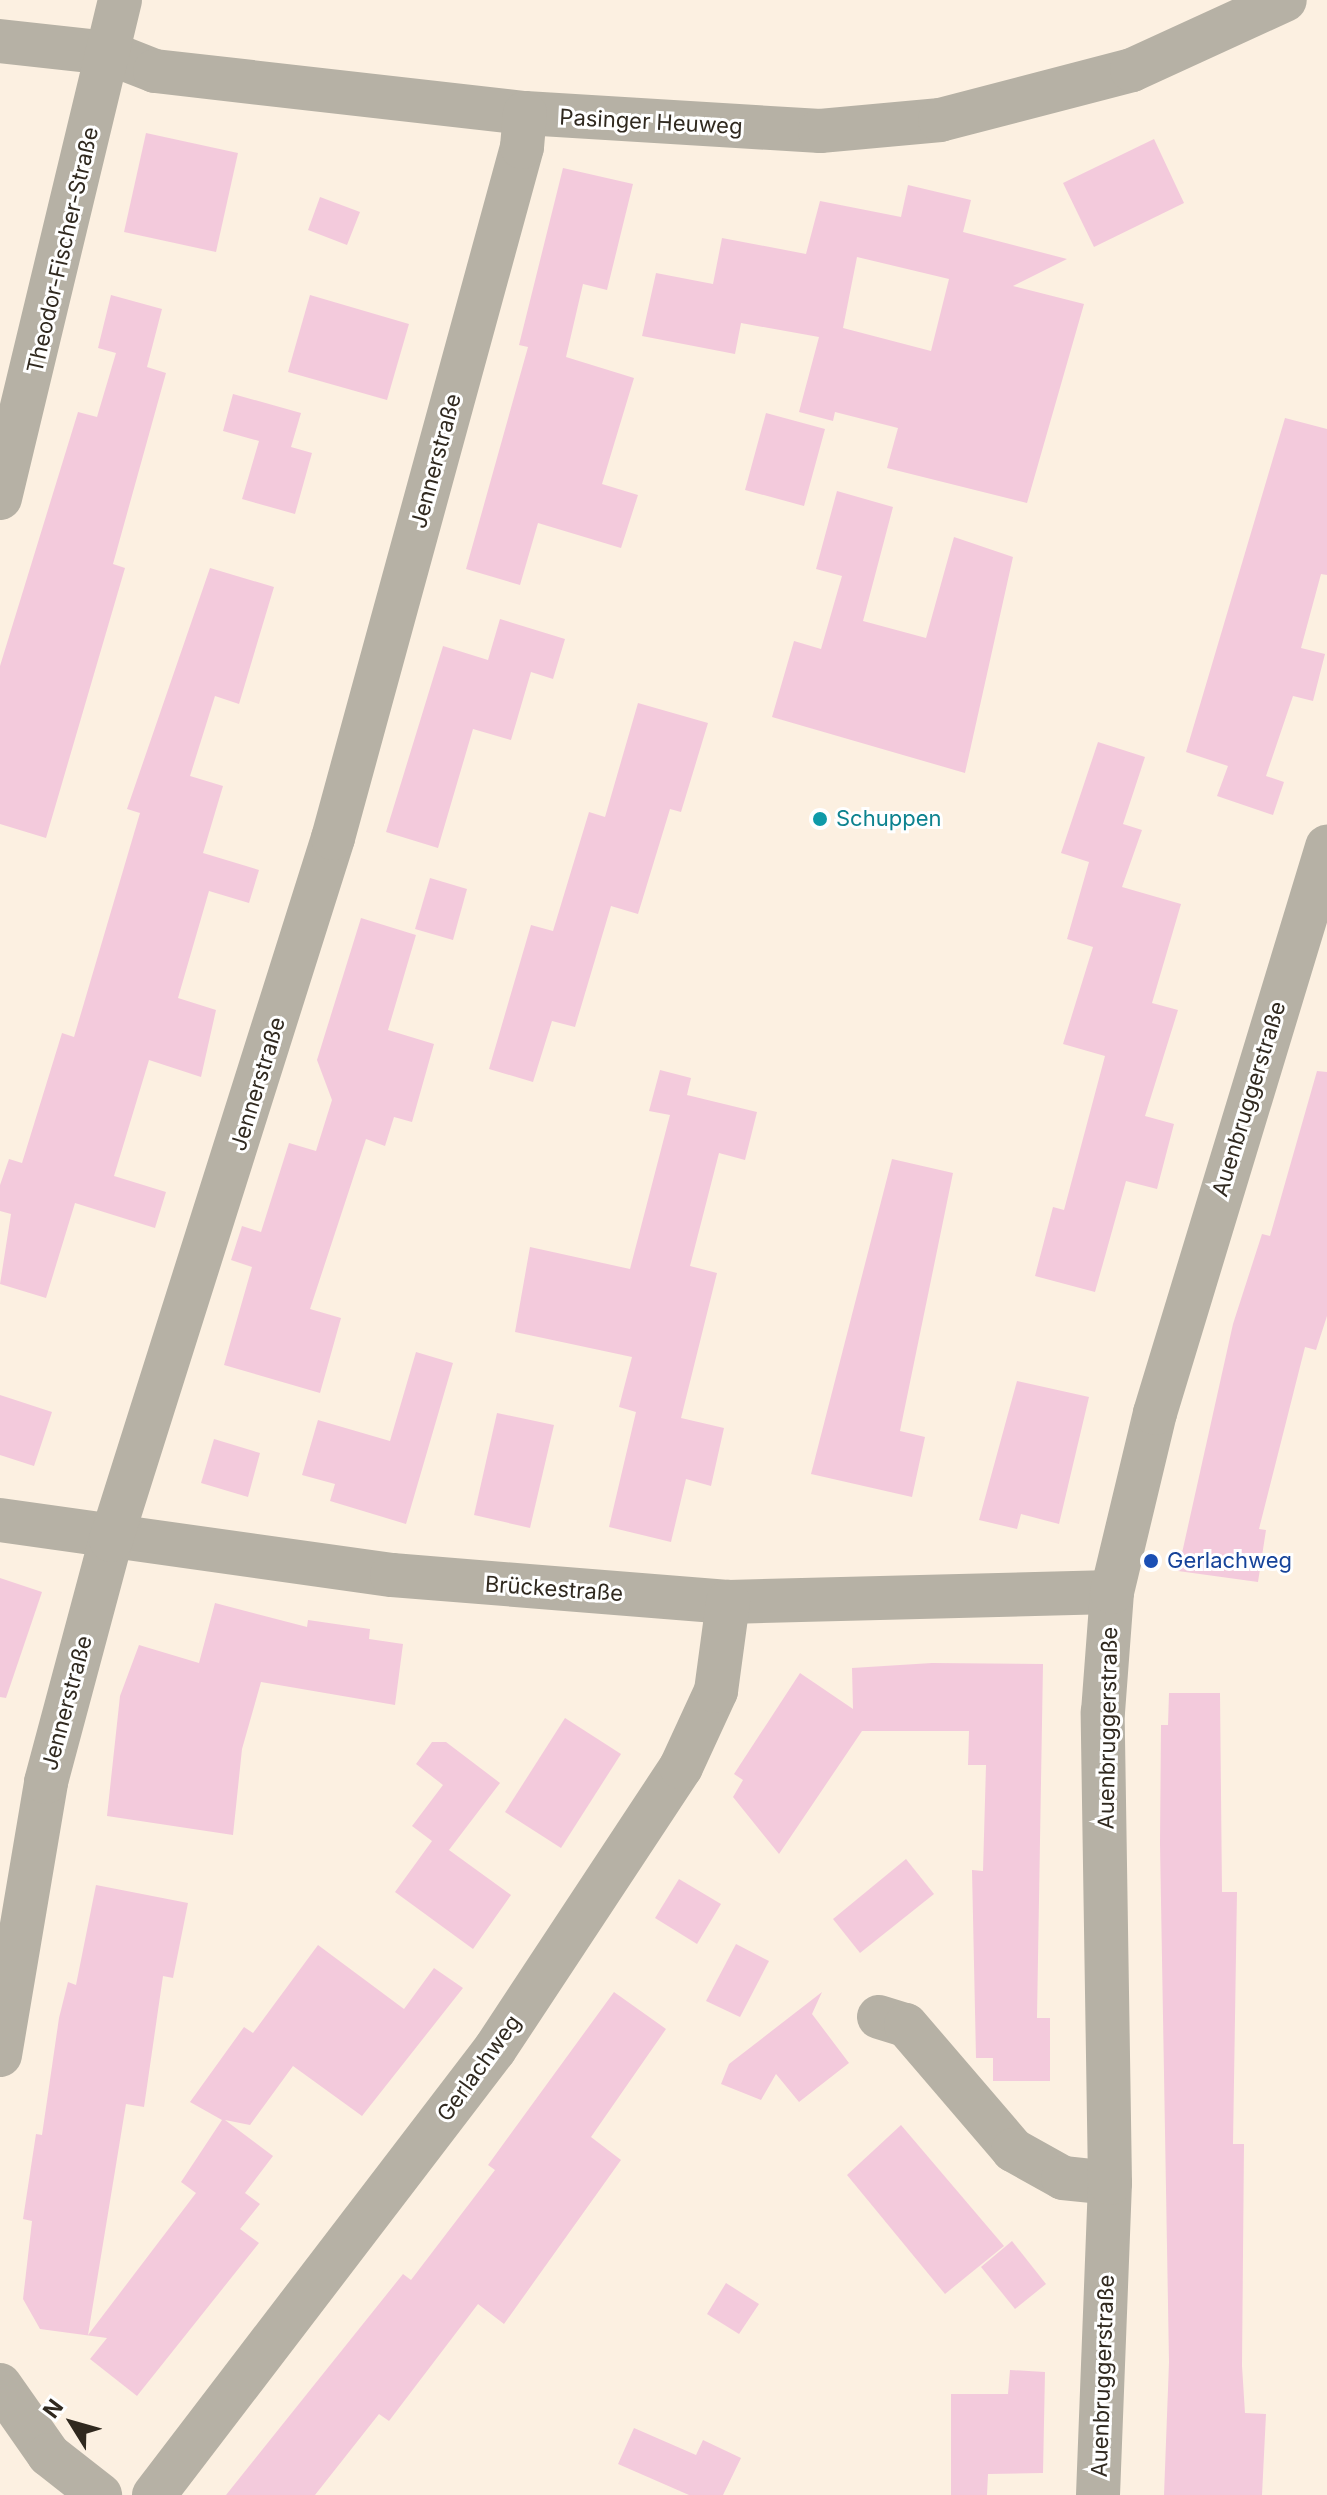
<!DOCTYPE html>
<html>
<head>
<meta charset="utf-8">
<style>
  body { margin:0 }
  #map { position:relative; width:1327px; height:2495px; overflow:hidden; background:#fcf0e1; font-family:Inter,sans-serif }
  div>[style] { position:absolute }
  .building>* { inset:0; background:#f3cadc }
  .street>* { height:44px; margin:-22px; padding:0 22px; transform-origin:22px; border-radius:22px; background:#b6b1a5 }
  .dots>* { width:22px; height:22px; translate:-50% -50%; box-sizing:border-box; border:4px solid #fff; border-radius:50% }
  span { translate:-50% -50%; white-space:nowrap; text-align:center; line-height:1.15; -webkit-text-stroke:6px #fff; paint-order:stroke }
  .street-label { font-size:22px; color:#30291f }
  .culture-label { font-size:22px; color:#0d838f }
  .left { translate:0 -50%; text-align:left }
  .transit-label { font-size:22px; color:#164399 }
  .north { position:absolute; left:32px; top:2383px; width:80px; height:80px; -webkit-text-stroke:6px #fff; paint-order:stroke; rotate:307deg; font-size:22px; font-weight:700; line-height:32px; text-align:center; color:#30291f }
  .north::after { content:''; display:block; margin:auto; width:28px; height:36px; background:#30291f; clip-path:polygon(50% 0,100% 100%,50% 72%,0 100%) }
</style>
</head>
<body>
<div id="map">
  <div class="building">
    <div style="clip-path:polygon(146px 133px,238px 153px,216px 252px,124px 232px)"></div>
    <div style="clip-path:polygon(1154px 139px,1184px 203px,1094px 247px,1063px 183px)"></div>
    <div style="clip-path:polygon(563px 168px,633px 184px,607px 290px,583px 284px,566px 357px,634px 378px,602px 484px,638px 495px,621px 548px,538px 523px,520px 585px,466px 569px,528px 347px,519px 345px)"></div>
    <div style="clip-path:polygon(evenodd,908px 185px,971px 200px,963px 232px,1067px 259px,1013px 286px,1084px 304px,1027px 503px,887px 468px,898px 428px,835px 412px,833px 421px,799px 412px,819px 337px,741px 323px,735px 354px,642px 336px,656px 273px,713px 284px,722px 238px,806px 254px,820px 201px,901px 217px,908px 185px,857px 257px,949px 279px,931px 351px,843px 328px,857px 257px)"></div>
    <div style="clip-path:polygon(320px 197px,360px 212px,347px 245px,308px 230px)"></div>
    <div style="clip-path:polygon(111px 295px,162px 309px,147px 367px,166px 373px,113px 564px,125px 568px,46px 838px,0 824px,0 666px,78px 412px,97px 417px,116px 353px,98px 348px)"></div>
    <div style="clip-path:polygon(310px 295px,409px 324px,387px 400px,288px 372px)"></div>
    <div style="clip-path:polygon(233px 394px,301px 413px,291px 447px,312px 453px,295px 514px,242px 499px,259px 441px,223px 431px)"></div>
    <div style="clip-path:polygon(766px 413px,825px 429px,804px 506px,745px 490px)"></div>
    <div style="clip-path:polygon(1285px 418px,1327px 429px,1327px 575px,1321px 574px,1301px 648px,1325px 654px,1313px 701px,1293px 696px,1266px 776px,1284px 782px,1273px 815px,1217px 796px,1228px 766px,1186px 752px)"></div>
    <div style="clip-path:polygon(837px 491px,893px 507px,863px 621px,926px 638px,954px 537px,1013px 557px,965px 773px,772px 717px,794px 641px,821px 649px,842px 576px,816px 569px)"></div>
    <div style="clip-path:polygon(210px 568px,274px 587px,239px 704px,215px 696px,190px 776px,223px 786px,203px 853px,259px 870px,249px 903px,209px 891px,178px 998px,216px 1010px,201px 1077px,149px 1060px,114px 1176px,166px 1192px,155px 1228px,75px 1203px,46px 1298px,0 1284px,11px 1214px,0 1211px,0 1185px,9px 1159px,22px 1163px,62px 1033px,74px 1037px,140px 813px,127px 809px)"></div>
    <div style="clip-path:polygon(500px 619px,565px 639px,553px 679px,531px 672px,511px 740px,473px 729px,438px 848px,386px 832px,443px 646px,488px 660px)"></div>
    <div style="clip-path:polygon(638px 703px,708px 723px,681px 812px,670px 809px,638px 914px,611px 906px,575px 1027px,552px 1021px,533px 1082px,489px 1069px,531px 925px,553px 931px,589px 812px,605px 817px)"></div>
    <div style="clip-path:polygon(1098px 742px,1145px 757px,1123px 824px,1142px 830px,1122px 887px,1181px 904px,1152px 1003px,1178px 1010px,1145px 1116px,1174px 1124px,1157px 1189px,1126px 1181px,1095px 1292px,1035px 1276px,1053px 1207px,1064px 1210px,1105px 1056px,1063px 1044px,1093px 947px,1067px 939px,1089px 862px,1061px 853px)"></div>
    <div style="clip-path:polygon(430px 878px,467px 889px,453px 940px,415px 929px)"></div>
    <div style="clip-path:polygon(361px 918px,416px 935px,388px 1030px,434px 1044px,412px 1122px,394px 1117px,385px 1146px,366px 1139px,310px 1309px,341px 1318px,320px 1393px,224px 1365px,252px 1267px,231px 1260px,242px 1226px,261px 1232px,289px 1143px,316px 1151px,332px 1100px,317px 1060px)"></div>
    <div style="clip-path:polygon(660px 1070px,691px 1078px,687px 1095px,757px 1112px,745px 1160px,719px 1153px,690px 1266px,717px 1273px,681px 1418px,724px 1428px,711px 1486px,686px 1479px,671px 1542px,609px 1527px,636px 1412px,619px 1407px,632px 1357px,515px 1332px,530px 1247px,630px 1269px,670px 1115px,649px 1111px)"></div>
    <div style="clip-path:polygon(1317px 1071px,1327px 1072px,1327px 1316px,1316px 1350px,1305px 1347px,1259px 1529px,1266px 1530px,1258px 1582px,1178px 1571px,1233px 1324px,1262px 1234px,1270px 1236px)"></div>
    <div style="clip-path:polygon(892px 1159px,953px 1173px,900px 1431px,925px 1437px,912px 1497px,811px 1474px)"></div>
    <div style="clip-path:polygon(416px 1352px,453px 1363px,406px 1524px,330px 1501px,335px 1484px,302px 1475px,318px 1420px,390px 1441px)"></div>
    <div style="clip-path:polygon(1017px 1381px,1089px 1397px,1059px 1524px,1021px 1514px,1017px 1529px,979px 1520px)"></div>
    <div style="clip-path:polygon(0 1395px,52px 1412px,34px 1466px,0 1455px)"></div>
    <div style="clip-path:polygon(497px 1413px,554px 1425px,530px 1528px,474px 1515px)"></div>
    <div style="clip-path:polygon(214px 1439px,260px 1453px,248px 1497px,201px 1483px)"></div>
    <div style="clip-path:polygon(0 1578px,42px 1592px,6px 1698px,0 1697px)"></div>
    <div style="clip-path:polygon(215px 1603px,307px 1627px,308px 1620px,370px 1629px,369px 1639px,403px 1644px,395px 1705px,261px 1682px,242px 1749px,233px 1835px,107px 1816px,120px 1696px,139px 1645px,199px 1663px)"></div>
    <div style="clip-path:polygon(932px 1663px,1043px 1664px,1037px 2018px,1050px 2018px,1050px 2081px,993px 2081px,993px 2058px,976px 2058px,972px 1870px,983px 1871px,986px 1765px,968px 1765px,969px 1731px,862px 1731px,779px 1854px,733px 1797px,743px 1780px,734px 1774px,800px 1673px,853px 1709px,852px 1668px)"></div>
    <div style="clip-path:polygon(1169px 1693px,1220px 1693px,1222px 1892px,1237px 1892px,1233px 2144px,1244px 2144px,1242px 2366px,1245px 2413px,1266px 2414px,1262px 2495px,1164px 2495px,1169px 2362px,1160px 1844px,1161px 1725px,1168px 1725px)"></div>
    <div style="clip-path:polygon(565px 1718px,621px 1754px,561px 1848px,505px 1812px)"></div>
    <div style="clip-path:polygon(432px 1742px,446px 1742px,500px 1783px,449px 1850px,511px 1895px,473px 1949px,395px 1892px,432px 1841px,412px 1826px,443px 1785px,416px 1764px)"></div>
    <div style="clip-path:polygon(906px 1859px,934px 1894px,860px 1953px,833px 1919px)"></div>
    <div style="clip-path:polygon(679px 1879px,721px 1904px,697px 1944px,655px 1918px)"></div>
    <div style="clip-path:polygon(96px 1885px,188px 1903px,173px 1978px,163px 1976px,144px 2107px,126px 2104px,88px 2335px,196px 2193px,181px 2182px,222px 2120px,190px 2102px,244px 2027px,253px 2033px,318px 1945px,404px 2009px,434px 1968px,463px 1988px,362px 2116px,293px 2066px,250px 2125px,225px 2120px,273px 2156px,245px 2193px,260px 2204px,240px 2229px,259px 2243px,137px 2396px,90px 2359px,107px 2338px,40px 2329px,23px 2299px,32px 2221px,23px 2219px,36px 2134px,42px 2135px,59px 2018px,68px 1982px,76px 1985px)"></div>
    <div style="clip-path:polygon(736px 1944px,769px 1961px,740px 2017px,706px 2001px)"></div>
    <div style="clip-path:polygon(614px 1992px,666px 2029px,591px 2137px,621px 2160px,504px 2324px,478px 2304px,389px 2421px,379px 2414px,315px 2495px,226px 2495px,403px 2274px,411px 2280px,495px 2170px,488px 2165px)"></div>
    <div style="clip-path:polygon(822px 1992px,812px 2014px,849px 2063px,799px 2102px,776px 2074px,761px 2100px,721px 2084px,729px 2064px)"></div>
    <div style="clip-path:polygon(901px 2125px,1004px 2246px,945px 2294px,847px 2175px)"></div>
    <div style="clip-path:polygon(1012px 2241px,1046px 2284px,1015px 2309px,981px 2267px)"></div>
    <div style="clip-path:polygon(726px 2283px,759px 2304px,739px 2334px,707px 2314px)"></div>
    <div style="clip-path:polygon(1010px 2370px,1045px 2372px,1043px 2473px,988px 2474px,987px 2495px,951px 2495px,951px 2394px,1008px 2394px)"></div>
    <div style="clip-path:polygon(634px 2428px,696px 2455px,703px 2440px,741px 2458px,723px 2495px,689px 2495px,618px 2464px)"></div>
  </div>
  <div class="street">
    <div style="left:0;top:41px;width:110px;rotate:6.3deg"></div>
    <div style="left:109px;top:53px;width:49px;rotate:21.4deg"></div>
    <div style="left:155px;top:71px;width:372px;rotate:6.5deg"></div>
    <div style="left:525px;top:113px;width:296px;rotate:3.5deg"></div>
    <div style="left:820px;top:131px;width:121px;rotate:-5.2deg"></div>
    <div style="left:940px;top:120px;width:198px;rotate:-14.6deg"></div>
    <div style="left:1132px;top:70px;width:168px;rotate:-24.6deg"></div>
    <div style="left:0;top:498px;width:512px;rotate:-76.45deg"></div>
    <div style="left:0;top:1520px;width:396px;rotate:8deg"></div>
    <div style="left:392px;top:1575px;width:337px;rotate:4.6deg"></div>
    <div style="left:728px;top:1602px;width:384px;rotate:-1.5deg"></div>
    <div style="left:879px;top:2017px;width:28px;rotate:17deg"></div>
    <div style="left:906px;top:2025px;width:165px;rotate:49.4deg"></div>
    <div style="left:1013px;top:2150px;width:57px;rotate:29.2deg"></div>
    <div style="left:1063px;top:2178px;width:47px;rotate:6.1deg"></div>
    <div style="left:0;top:2055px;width:277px;rotate:-80.4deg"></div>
    <div style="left:46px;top:1782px;width:251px;rotate:-75deg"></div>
    <div style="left:111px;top:1540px;width:736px;rotate:-72.45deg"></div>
    <div style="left:333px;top:838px;width:716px;rotate:-74.7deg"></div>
    <div style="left:522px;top:147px;width:34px;rotate:-85deg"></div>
    <div style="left:0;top:2385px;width:85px;rotate:55deg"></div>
    <div style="left:49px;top:2455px;width:65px;rotate:38.1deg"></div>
    <div style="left:154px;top:2495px;width:561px;rotate:-52.6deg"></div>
    <div style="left:495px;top:2049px;width:338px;rotate:-56.6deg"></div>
    <div style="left:681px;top:1767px;width:84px;rotate:-65.3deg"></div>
    <div style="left:716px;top:1691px;width:90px;rotate:-82.3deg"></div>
    <div style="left:1098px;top:2495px;width:312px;rotate:-87.8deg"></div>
    <div style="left:1110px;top:2183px;width:471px;rotate:-90.9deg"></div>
    <div style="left:1103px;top:1712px;width:120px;rotate:-85.7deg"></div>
    <div style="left:1112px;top:1592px;width:184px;rotate:-76.5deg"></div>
    <div style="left:1155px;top:1413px;width:592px;rotate:-73.1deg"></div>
  </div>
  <div class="dots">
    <div style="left:820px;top:819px;background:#0f9aa8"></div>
    <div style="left:1151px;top:1561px;background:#1a4fb4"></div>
  </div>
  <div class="street-label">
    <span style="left:651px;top:122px;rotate:3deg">Pasinger Heuweg</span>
    <span style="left:63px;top:250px;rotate:-77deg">Theodor-Fischer-Straße</span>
    <span style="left:436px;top:461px;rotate:-75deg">Jennerstraße</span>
    <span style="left:258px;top:1084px;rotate:-73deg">Jennerstraße</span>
    <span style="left:1249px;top:1099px;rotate:-73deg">Auenbruggerstraße</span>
    <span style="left:554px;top:1589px;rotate:4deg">Brückestraße</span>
    <span style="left:67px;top:1703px;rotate:-75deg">Jennerstraße</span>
    <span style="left:1108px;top:1728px;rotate:-89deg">Auenbruggerstraße</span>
    <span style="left:479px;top:2068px;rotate:-54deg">Gerlachweg</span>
    <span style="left:1103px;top:2376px;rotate:-88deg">Auenbruggerstraße</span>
  </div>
  <div class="culture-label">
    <span class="left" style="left:836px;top:819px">Schuppen</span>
  </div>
  <div class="transit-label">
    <span class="left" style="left:1167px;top:1561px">Gerlachweg</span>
  </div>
  <div class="north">N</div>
</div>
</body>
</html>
